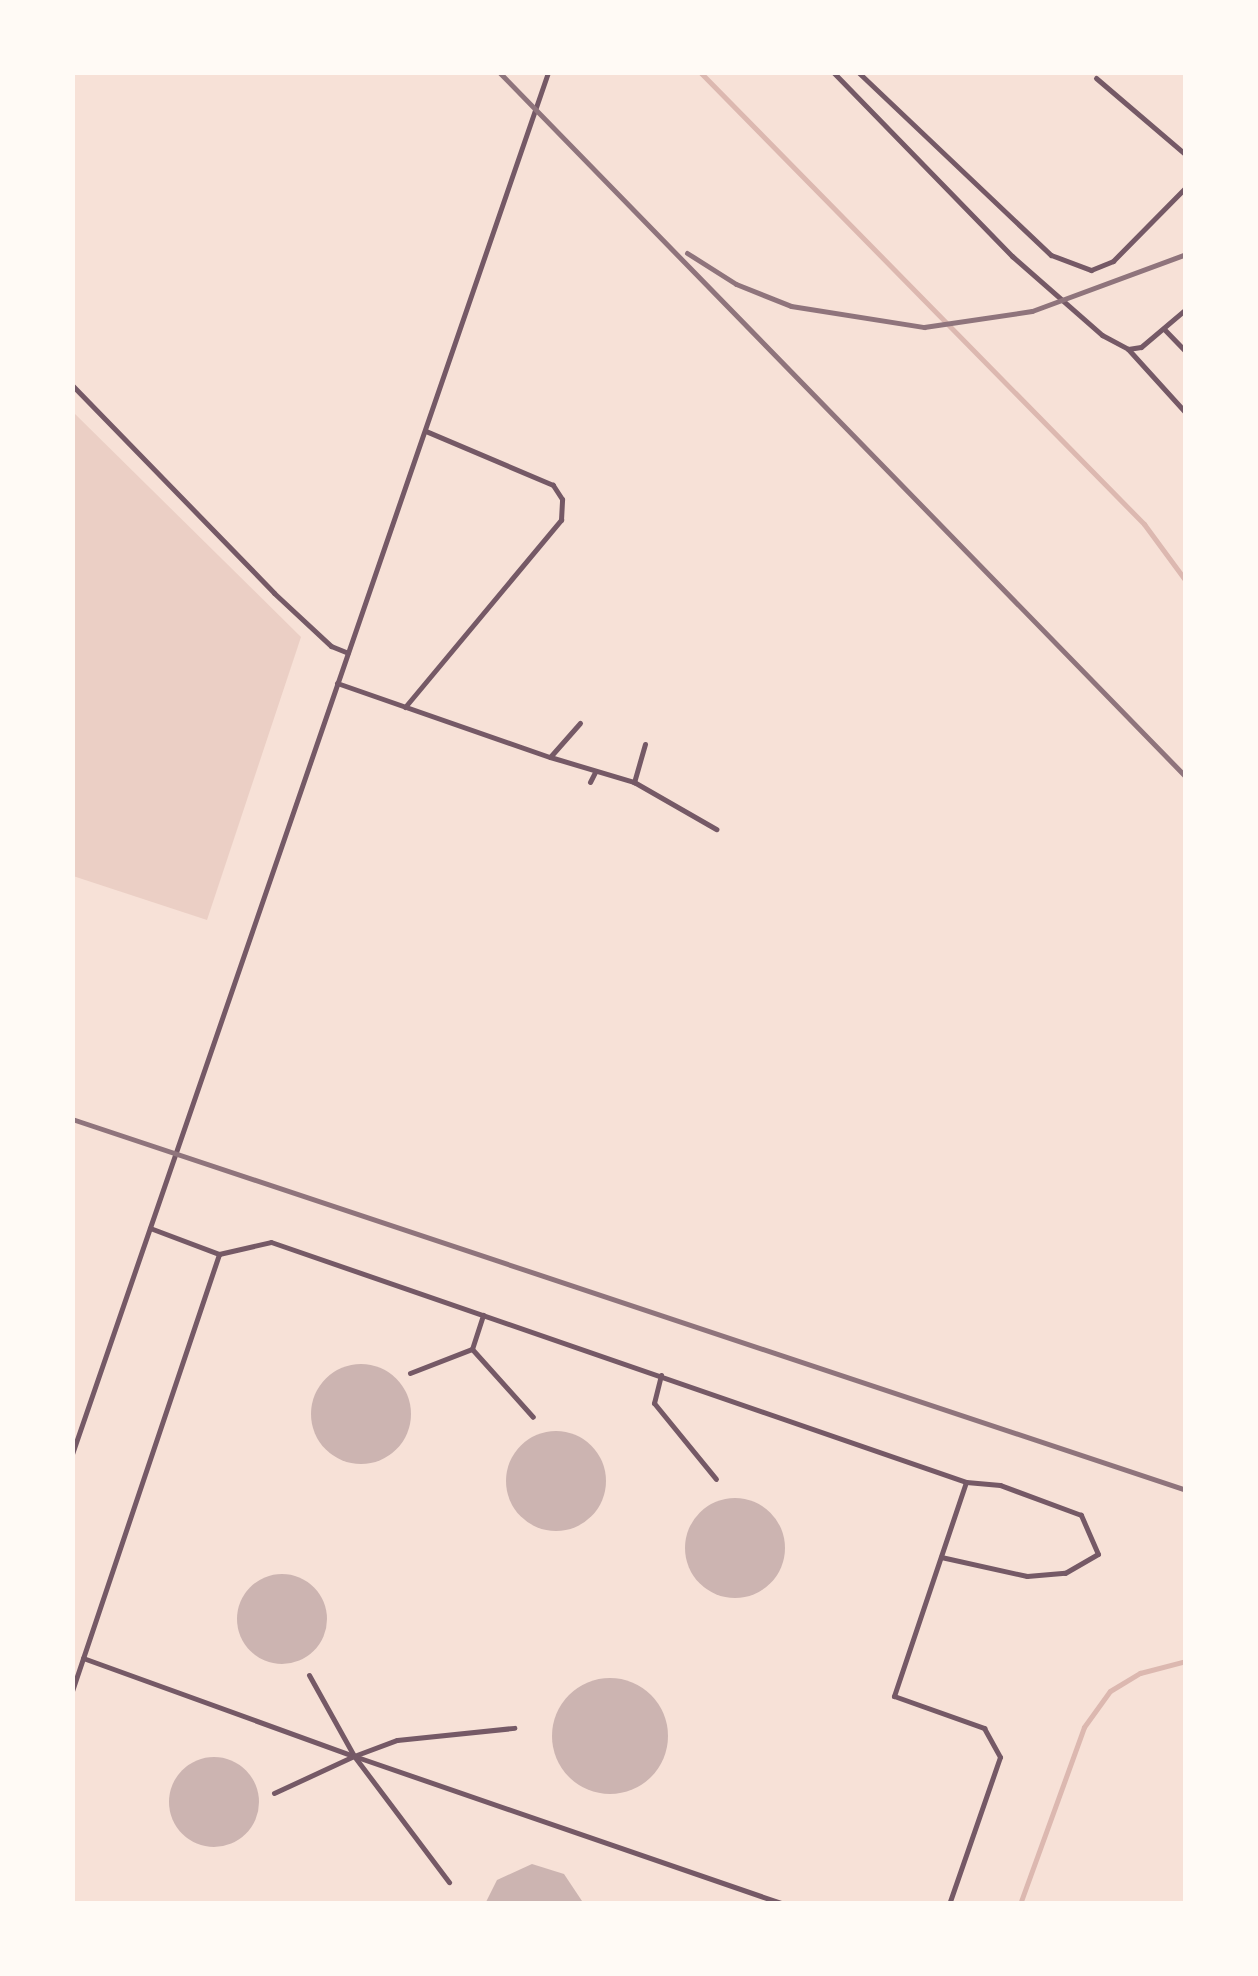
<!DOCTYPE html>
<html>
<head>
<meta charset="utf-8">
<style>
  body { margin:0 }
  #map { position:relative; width:1258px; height:1976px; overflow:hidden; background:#f7e1d7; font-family:Manrope,sans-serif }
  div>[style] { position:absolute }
  .green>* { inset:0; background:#ebcfc5 }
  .stream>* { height:5px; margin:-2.5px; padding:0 2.5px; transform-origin:2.5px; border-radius:2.5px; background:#dcb8b0 }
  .building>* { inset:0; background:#ccb4b1 }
  .round { border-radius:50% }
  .service>* { height:5px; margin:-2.5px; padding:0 2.5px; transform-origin:2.5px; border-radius:2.5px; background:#755966 }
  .rail>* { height:5px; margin:-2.5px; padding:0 2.5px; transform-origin:2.5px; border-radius:2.5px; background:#8f747c }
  span { translate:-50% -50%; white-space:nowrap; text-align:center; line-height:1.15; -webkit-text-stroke:8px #fffaf5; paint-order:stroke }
  .frame { position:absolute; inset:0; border:75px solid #fffaf5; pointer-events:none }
</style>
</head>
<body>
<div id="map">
  <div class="green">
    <div style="clip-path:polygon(73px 412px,301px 637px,207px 920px,73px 876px)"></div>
  </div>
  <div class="stream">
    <div style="left:700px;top:72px;width:634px;rotate:45.51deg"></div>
    <div style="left:1144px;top:524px;width:71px;rotate:53.6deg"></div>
    <div style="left:1020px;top:1904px;width:188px;rotate:-70.1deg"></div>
    <div style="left:1084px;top:1727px;width:44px;rotate:-54.2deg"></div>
    <div style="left:1110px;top:1691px;width:35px;rotate:-31deg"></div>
    <div style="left:1140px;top:1673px;width:48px;rotate:-14.6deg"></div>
  </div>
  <div class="building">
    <div class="round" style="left:311px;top:1364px;width:100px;height:100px"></div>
    <div class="round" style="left:506px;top:1431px;width:100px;height:100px"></div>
    <div class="round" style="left:685px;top:1498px;width:100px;height:100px"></div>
    <div class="round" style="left:237px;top:1574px;width:90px;height:90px"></div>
    <div class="round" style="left:552px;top:1678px;width:116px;height:116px"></div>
    <div class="round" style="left:169px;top:1757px;width:90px;height:90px"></div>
    <div style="clip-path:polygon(532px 1864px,564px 1874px,584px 1904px,485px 1904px,497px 1880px)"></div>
  </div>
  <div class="service">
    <div style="left:833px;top:72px;width:257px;rotate:45.8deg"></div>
    <div style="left:1012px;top:256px;width:120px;rotate:41.3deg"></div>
    <div style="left:1102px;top:335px;width:30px;rotate:28deg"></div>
    <div style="left:1128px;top:349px;width:13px;rotate:-9deg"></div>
    <div style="left:1141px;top:347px;width:59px;rotate:-40.2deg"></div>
    <div style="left:858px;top:72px;width:266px;rotate:43.5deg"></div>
    <div style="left:1051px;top:255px;width:43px;rotate:20.6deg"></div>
    <div style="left:1091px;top:270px;width:24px;rotate:-22deg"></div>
    <div style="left:1113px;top:261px;width:104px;rotate:-45.4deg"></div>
    <div style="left:1096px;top:78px;width:118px;rotate:40.5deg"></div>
    <div style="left:1164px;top:329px;width:32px;rotate:46deg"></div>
    <div style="left:1128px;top:349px;width:86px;rotate:47.8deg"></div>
    <div style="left:72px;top:385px;width:290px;rotate:45.8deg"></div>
    <div style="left:274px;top:593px;width:78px;rotate:42.9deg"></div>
    <div style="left:331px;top:646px;width:18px;rotate:22deg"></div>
    <div style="left:337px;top:683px;width:225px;rotate:19.2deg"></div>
    <div style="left:405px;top:707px;width:244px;rotate:-50.2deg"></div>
    <div style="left:561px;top:520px;width:21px;rotate:-87deg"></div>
    <div style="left:562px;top:499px;width:17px;rotate:-123deg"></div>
    <div style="left:553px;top:485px;width:138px;rotate:-157deg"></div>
    <div style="left:580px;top:723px;width:45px;rotate:131.4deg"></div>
    <div style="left:550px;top:757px;width:88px;rotate:16.6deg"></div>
    <div style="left:645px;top:744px;width:40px;rotate:106deg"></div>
    <div style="left:634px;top:782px;width:95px;rotate:29.8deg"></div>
    <div style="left:590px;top:782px;width:11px;rotate:-63deg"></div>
    <div style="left:150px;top:1228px;width:74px;rotate:20.6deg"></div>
    <div style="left:219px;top:1254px;width:53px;rotate:-13deg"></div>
    <div style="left:271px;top:1242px;width:735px;rotate:19.05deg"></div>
    <div style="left:966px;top:1482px;width:226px;rotate:108.6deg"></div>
    <div style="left:894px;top:1696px;width:96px;rotate:19.6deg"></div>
    <div style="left:984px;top:1728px;width:33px;rotate:61deg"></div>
    <div style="left:1000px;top:1757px;width:156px;rotate:109.1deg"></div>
    <div style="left:472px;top:1349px;width:91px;rotate:48.1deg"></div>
    <div style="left:410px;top:1373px;width:66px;rotate:-21.2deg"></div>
    <div style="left:472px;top:1349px;width:36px;rotate:-72deg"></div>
    <div style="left:661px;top:1375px;width:29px;rotate:104deg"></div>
    <div style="left:654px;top:1403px;width:98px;rotate:50.8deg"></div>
    <div style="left:72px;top:1454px;width:1462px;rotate:-70.99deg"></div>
    <div style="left:941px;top:1557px;width:88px;rotate:12.5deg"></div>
    <div style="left:1027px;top:1576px;width:38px;rotate:-5deg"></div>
    <div style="left:1065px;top:1573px;width:38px;rotate:-30deg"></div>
    <div style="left:1098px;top:1554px;width:43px;rotate:-113.6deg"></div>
    <div style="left:1081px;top:1515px;width:86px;rotate:-159.7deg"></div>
    <div style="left:1000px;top:1485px;width:34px;rotate:-175deg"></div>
    <div style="left:83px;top:1658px;width:288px;rotate:19.9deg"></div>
    <div style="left:354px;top:1756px;width:46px;rotate:-20.4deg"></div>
    <div style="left:397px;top:1740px;width:118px;rotate:-5.9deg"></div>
    <div style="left:309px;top:1675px;width:93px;rotate:60.9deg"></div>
    <div style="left:354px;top:1756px;width:456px;rotate:19deg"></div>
    <div style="left:72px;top:1691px;width:461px;rotate:-71.4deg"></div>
    <div style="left:274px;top:1793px;width:88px;rotate:-24.8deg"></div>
    <div style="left:354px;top:1756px;width:158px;rotate:53deg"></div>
  </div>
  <div class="rail">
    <div style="left:499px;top:72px;width:984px;rotate:45.74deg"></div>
    <div style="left:687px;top:253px;width:58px;rotate:32.3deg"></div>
    <div style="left:736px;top:284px;width:59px;rotate:21.8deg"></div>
    <div style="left:791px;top:306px;width:135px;rotate:9deg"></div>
    <div style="left:924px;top:327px;width:109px;rotate:-8.4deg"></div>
    <div style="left:1032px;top:311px;width:164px;rotate:-20.3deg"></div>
    <div style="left:72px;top:1119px;width:1174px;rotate:18.42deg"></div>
  </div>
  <div class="frame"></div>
</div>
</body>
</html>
